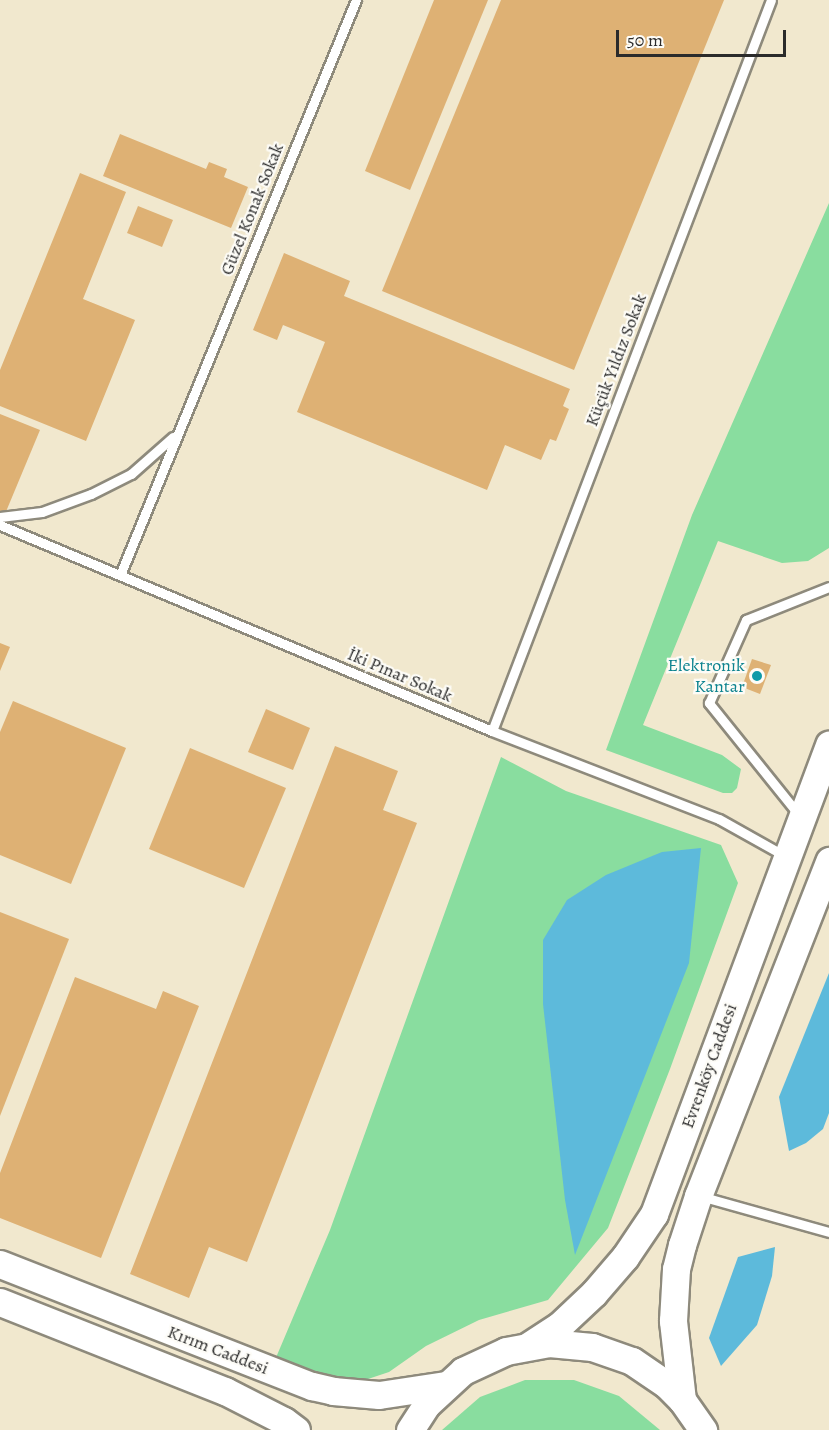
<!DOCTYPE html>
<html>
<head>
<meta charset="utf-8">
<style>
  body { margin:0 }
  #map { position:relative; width:829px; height:1430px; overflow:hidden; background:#f1e8ce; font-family:Alegreya,serif }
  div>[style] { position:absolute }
  .green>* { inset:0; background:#89dd9f }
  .water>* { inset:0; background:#5dbadb }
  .building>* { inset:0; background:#deb174 }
  .roads { filter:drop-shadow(2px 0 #8e8a7c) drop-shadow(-2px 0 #8e8a7c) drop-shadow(0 2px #8e8a7c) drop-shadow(0 -2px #8e8a7c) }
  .lane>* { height:9px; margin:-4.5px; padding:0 4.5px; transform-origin:4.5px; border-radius:4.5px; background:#fff }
  .secondary>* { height:27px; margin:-13.5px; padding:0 13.5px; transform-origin:13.5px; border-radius:13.5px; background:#fff }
  .dots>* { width:16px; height:16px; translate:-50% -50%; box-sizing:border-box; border:3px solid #fdfcf7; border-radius:50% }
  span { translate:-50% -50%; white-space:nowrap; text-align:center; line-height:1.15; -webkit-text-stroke:4.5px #fdfcf7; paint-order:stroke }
  .street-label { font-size:18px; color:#2b2b2b }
  .culture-label { font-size:18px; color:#0d838f }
  .right { translate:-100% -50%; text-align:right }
  .scale { position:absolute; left:616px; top:30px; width:170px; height:27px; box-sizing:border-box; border:3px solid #2b2b2b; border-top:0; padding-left:8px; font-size:18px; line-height:21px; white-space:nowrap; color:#2b2b2b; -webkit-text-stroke:4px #fdfcf7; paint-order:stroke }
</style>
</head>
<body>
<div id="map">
  <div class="green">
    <div style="clip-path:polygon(829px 203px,829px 548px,808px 561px,782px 563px,718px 541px,643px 725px,722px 755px,741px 769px,737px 788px,732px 793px,723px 793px,606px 750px,692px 515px)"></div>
    <div style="clip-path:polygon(501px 757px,566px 791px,721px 845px,738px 883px,670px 1069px,608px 1228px,548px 1300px,479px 1320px,426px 1346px,389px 1372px,362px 1381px,272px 1367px,330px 1230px)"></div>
    <div style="clip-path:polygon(525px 1380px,574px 1380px,619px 1396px,660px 1430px,442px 1430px,480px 1397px)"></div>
  </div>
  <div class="water">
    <div style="clip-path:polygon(701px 848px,689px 963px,575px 1255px,565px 1200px,543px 1004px,543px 940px,567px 900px,606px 875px,662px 852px)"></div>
    <div style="clip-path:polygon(829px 973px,829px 1113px,823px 1129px,806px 1143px,789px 1151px,779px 1097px)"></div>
    <div style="clip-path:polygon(775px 1247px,772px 1276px,757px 1325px,721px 1366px,709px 1338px,738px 1257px)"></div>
  </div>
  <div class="building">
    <div style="clip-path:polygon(434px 0,488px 0,410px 190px,365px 171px)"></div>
    <div style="clip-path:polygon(501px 0,724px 0,574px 370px,382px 291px)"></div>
    <div style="clip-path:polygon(120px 134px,206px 169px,209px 162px,227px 169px,224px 177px,248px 187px,231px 228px,103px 176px)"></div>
    <div style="clip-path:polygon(80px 173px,126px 192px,83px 299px,135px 320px,86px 441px,0 406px,0 370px)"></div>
    <div style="clip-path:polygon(138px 206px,173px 220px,162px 247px,127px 233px)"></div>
    <div style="clip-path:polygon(284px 253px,350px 281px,344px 296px,570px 389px,563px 406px,569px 409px,556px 441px,550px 439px,541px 460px,505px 445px,487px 490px,297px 412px,325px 342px,283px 325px,277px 340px,253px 330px)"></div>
    <div style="clip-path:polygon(0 414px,40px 430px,5px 514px,0 512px)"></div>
    <div style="clip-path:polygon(0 643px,10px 647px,0 671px)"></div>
    <div style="clip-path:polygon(752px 659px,771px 665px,760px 694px,742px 687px)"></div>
    <div style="clip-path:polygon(13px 701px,126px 748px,71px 884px,0 855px,0 732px)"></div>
    <div style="clip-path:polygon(266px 709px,310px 728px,293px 770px,248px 752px)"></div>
    <div style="clip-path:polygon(335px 746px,398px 771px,383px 810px,417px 823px,247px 1262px,209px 1247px,189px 1298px,130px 1274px)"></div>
    <div style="clip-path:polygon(190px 748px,286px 788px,244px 888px,149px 849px)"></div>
    <div style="clip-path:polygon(0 912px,69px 939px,0 1116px)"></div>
    <div style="clip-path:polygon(75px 977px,156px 1009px,163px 991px,199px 1006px,101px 1258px,0 1218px,0 1173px)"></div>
  </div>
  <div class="roads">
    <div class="lane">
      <div style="left:0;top:517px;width:42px;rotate:-6.8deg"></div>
      <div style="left:42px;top:512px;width:52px;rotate:-20.2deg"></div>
      <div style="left:91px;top:494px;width:45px;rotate:-26.6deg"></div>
      <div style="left:131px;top:474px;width:56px;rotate:-41.4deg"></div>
      <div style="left:0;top:525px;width:533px;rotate:22.72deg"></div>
      <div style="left:492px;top:731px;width:243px;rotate:21.2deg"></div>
      <div style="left:719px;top:819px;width:76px;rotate:29.3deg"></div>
      <div style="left:120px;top:575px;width:622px;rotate:-67.69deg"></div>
      <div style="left:492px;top:731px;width:782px;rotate:-69.11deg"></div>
      <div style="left:799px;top:815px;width:144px;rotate:-128.8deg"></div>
      <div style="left:709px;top:703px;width:91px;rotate:-66deg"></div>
      <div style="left:746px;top:620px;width:89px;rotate:-21.7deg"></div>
      <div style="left:700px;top:1196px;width:134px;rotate:15.6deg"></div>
    </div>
    <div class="secondary">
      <div style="left:0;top:1264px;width:335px;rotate:21.4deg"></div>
      <div style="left:312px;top:1386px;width:22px;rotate:13deg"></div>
      <div style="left:333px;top:1391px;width:46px;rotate:5deg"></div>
      <div style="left:379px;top:1395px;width:67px;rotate:-8.6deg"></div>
      <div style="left:0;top:1302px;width:242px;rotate:21.6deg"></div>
      <div style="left:225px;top:1391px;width:66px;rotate:27deg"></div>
      <div style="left:284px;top:1421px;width:15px;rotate:37deg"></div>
      <div style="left:528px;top:1346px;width:37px;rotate:-33deg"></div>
      <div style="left:559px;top:1326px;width:48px;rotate:-43.3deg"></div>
      <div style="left:594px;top:1293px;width:48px;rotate:-49.3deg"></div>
      <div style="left:625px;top:1257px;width:52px;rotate:-56deg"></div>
      <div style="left:654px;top:1214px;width:501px;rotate:-69.54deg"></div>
      <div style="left:682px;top:1400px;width:80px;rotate:-96.5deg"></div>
      <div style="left:673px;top:1321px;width:52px;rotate:-86.7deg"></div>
      <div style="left:676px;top:1269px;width:25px;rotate:-76deg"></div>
      <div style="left:682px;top:1245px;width:52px;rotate:-71.9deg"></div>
      <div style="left:698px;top:1196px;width:360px;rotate:-68.6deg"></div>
      <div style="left:410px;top:1430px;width:31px;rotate:-57deg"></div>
      <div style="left:427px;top:1404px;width:49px;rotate:-42.5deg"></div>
      <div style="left:463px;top:1371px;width:47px;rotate:-24.9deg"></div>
      <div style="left:506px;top:1351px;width:44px;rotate:-10.5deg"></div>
      <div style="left:549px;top:1343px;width:43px;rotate:5.3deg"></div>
      <div style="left:592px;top:1347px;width:42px;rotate:19.3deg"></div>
      <div style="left:632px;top:1361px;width:42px;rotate:34.4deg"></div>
      <div style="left:667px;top:1385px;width:21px;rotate:45deg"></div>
      <div style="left:682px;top:1400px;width:37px;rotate:55deg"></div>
    </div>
  </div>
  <div class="dots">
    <div style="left:757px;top:676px;background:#0f9aa8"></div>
  </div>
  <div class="street-label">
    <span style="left:252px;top:209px;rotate:-68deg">Güzel Konak Sokak</span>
    <span style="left:616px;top:360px;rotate:-69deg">Küçük Yıldız Sokak</span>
    <span style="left:400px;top:675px;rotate:23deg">İki Pınar Sokak</span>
    <span style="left:709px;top:1066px;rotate:-70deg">Evrenköy Caddesi</span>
    <span style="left:218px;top:1350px;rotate:21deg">Kırım Caddesi</span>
  </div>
  <div class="culture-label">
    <span class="right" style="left:745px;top:676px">Elektronik<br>Kantar</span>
  </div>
  <div class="scale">50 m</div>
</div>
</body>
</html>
